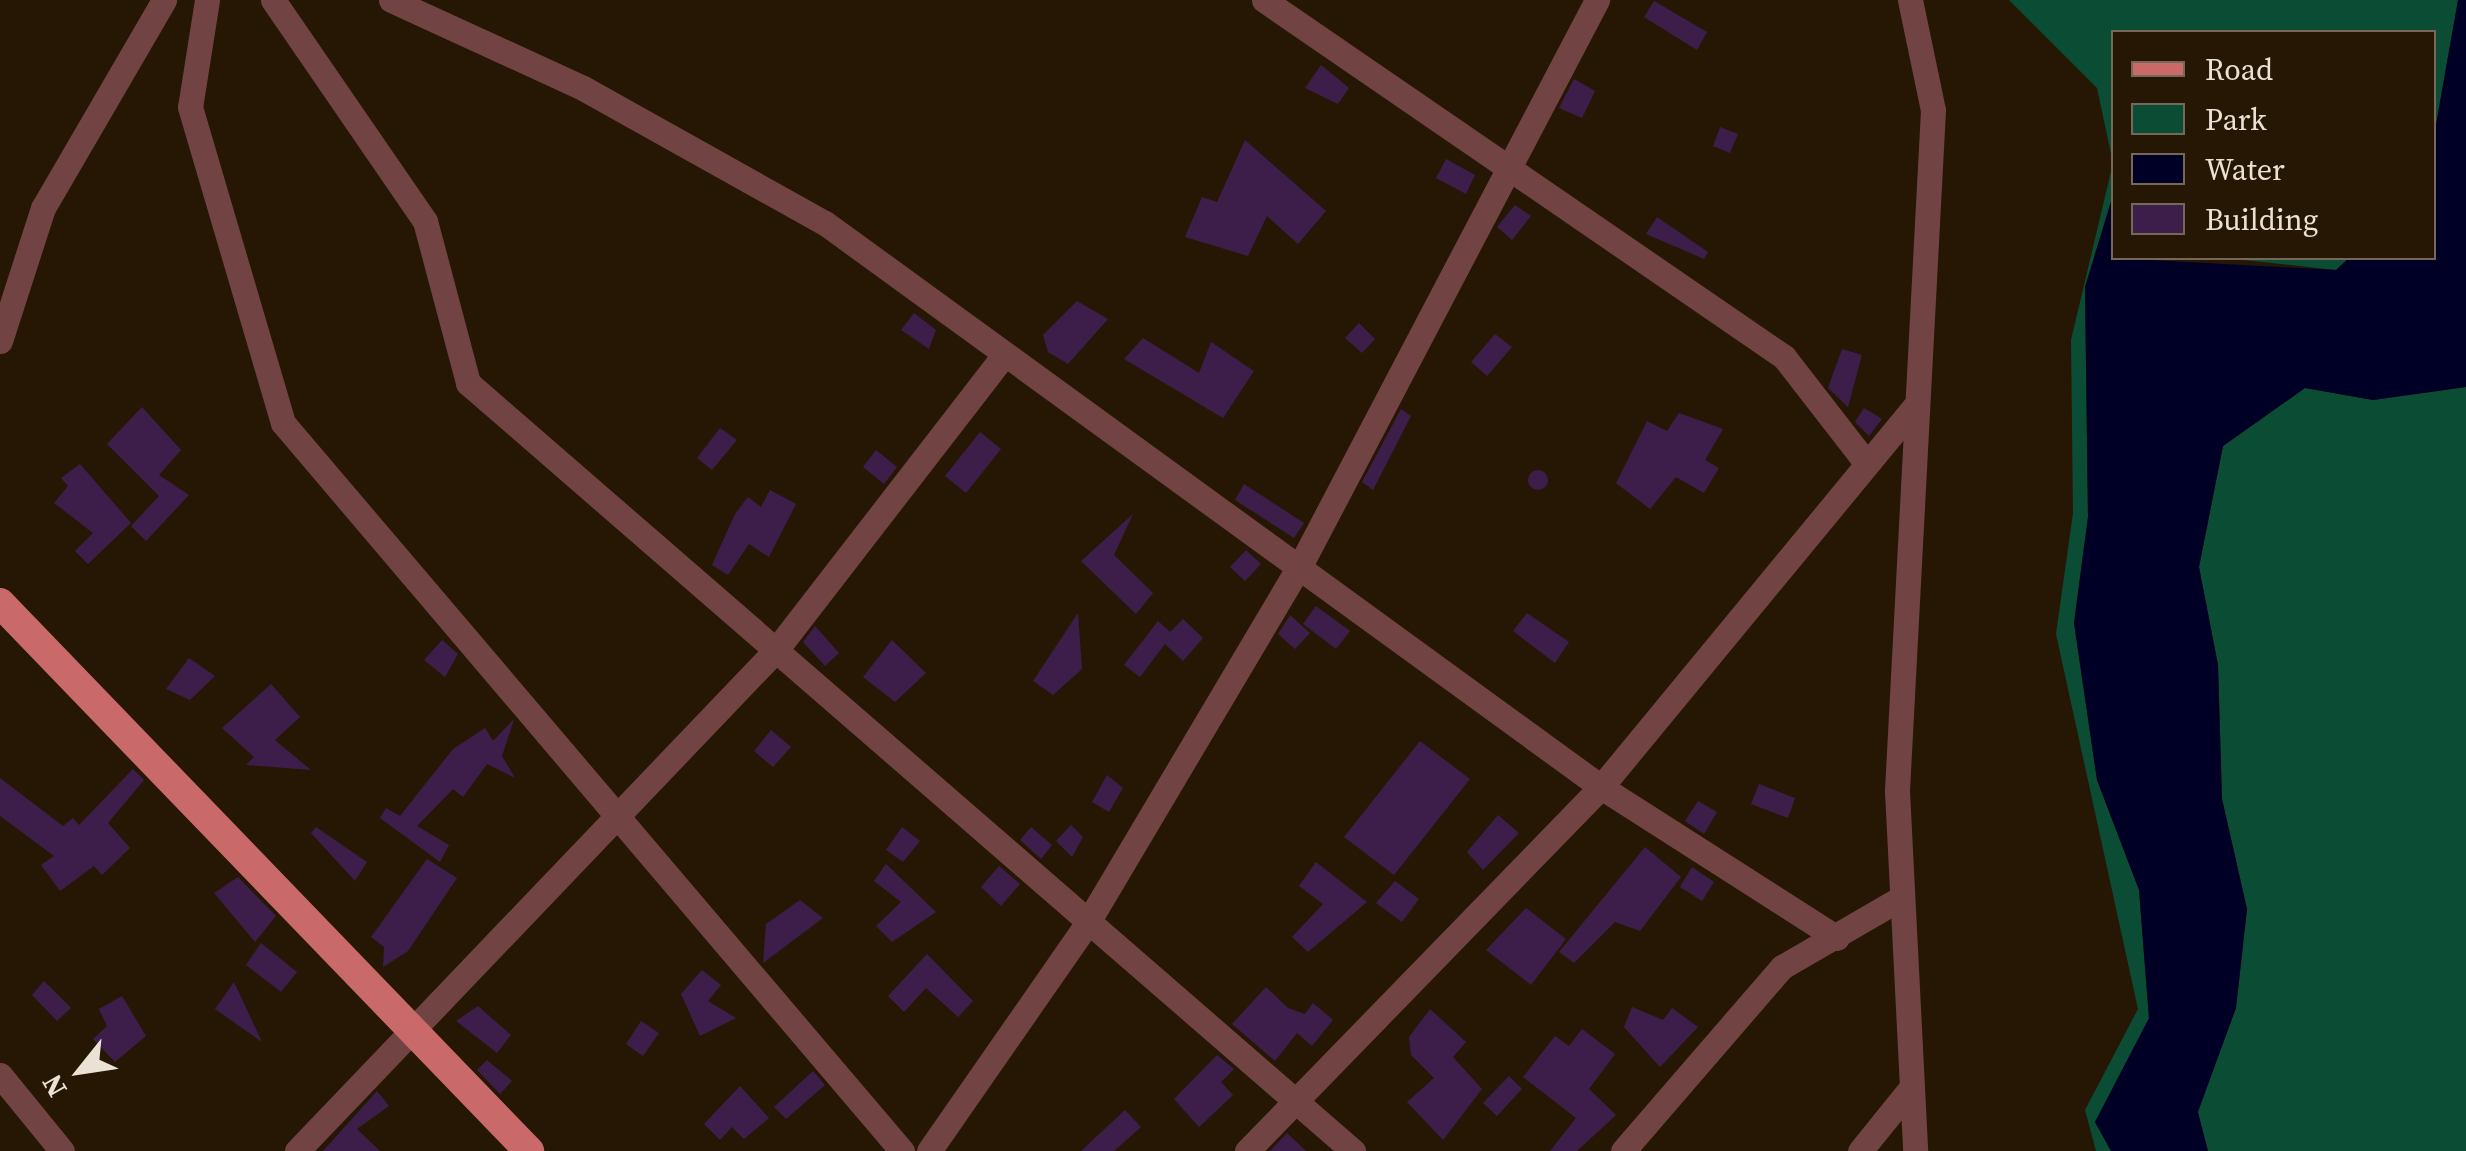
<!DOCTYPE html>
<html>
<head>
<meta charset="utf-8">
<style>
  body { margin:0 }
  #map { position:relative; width:2466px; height:1151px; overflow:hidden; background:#261705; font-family:"Source Serif 4",serif }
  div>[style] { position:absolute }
  .green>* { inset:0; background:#0b4d34 }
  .water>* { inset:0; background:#000026 }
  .building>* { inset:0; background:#3d1e4b }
  .round { border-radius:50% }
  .minor>* { height:25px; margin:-12.5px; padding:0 12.5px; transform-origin:12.5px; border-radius:12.5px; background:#724343 }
  .major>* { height:30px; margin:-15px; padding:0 15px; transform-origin:15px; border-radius:15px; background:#ca696a }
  span { translate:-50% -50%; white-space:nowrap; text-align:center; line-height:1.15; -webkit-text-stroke:8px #261705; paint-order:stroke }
  .legend { position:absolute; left:2111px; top:30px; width:325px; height:230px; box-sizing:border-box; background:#261705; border:2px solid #756858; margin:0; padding:12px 18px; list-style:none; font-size:30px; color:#ebe1d5 }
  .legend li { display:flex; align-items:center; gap:20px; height:50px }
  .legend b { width:50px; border:2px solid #756858 }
  .north { position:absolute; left:30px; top:1021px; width:100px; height:100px; -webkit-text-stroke:8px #261705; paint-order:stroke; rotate:240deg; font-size:28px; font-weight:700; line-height:40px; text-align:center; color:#ebe1d5 }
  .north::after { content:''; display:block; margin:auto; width:35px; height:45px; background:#ebe1d5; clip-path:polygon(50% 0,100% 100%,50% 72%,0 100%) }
</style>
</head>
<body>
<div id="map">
  <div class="green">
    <div style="clip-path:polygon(2009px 0,2458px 0,2434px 136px,2434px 32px,2114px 32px,2113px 195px,2085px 287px,2088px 517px,2074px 623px,2097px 780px,2139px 890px,2149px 1019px,2095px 1122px,2111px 1151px,2096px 1151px,2085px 1110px,2138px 1009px,2056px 634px,2073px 513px,2071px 340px,2113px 163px,2097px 88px)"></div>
    <div style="clip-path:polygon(2225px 258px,2349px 258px,2336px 270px)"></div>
    <div style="clip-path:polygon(2466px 387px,2466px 1151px,2208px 1151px,2197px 1112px,2236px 1008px,2247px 909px,2222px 799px,2218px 665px,2199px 567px,2223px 446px,2305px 388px,2373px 400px)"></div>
  </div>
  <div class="water">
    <div style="clip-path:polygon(2458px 0,2466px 0,2466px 387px,2373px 400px,2305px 388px,2223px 446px,2199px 567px,2218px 665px,2222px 799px,2247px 909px,2236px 1008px,2198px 1112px,2208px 1151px,2111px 1151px,2095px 1122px,2149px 1018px,2139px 890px,2097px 780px,2074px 623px,2088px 517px,2085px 287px,2113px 195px,2114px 258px,2336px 270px,2349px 258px,2434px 258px,2434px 136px)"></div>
  </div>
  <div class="building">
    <div style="clip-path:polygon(1654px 1px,1707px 32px,1697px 50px,1644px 17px)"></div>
    <div style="clip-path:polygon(1321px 65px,1349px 88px,1338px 104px,1305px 88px)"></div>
    <div style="clip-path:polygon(1574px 79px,1595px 91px,1582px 118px,1559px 108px)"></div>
    <div style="clip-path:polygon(1720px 127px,1738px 134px,1730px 153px,1713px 146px)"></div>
    <div style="clip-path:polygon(1245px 140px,1326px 211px,1298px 244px,1267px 216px,1248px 256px,1185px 237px,1202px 197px,1217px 202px)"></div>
    <div style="clip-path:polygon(1446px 159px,1475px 175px,1466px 194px,1436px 178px)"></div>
    <div style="clip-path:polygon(1515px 205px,1531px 216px,1512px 240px,1497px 227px)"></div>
    <div style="clip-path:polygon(1657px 217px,1708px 252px,1704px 259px,1646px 234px)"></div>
    <div style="clip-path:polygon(1077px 301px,1108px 319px,1068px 364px,1048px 352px,1043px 335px)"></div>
    <div style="clip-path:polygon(914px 313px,936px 330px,929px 349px,901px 330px)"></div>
    <div style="clip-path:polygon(1359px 323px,1375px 339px,1362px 353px,1345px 338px)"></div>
    <div style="clip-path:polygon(1495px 334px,1512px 347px,1487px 376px,1471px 362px)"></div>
    <div style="clip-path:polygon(1143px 338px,1199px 373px,1211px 342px,1254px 371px,1223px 418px,1124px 359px)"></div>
    <div style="clip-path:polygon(1842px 349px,1862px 355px,1848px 407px,1828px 388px)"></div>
    <div style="clip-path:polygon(142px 407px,181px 450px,159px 475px,189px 495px,146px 541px,131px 526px,159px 496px,107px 444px)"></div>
    <div style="clip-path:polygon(1864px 408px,1882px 419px,1869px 436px,1855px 422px)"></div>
    <div style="clip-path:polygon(1401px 409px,1411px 416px,1373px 490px,1362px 482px)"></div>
    <div style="clip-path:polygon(1679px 413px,1723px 429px,1705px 460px,1719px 468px,1704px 493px,1676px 477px,1650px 509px,1616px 483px,1647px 421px,1667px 431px)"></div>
    <div style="clip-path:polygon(720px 428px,737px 440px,712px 470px,697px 458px)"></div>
    <div style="clip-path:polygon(980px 432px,1001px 449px,966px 493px,945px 476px)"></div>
    <div style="clip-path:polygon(876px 450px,897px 467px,884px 484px,863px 467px)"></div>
    <div style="clip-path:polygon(80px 464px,131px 523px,88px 564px,75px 551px,93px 533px,54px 503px,68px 486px,61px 478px)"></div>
    <div class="round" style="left:1528px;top:470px;width:20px;height:20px"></div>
    <div style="clip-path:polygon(1244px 484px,1304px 523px,1294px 538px,1235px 500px)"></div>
    <div style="clip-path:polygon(770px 490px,796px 504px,769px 557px,749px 544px,728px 575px,712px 565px,735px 514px,748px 497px,761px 507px)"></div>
    <div style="clip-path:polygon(1133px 514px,1114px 555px,1153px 593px,1136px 614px,1081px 561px)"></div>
    <div style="clip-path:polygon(1246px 550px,1261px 564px,1245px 581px,1230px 567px)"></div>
    <div style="clip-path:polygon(1316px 606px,1350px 631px,1336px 649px,1303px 624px)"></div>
    <div style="clip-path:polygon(1078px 613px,1082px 669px,1053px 695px,1033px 681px)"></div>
    <div style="clip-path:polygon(1527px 613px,1569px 642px,1555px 663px,1513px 631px)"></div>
    <div style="clip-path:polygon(1290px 615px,1310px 633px,1295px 649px,1278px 634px)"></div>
    <div style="clip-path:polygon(1183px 619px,1203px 638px,1183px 661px,1165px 644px,1140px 677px,1124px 665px,1158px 621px,1170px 632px)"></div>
    <div style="clip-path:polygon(815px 626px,839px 653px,825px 666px,803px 642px)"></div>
    <div style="clip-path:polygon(442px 640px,458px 654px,445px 677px,424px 660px)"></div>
    <div style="clip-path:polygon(892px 640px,926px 673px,895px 702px,863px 677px)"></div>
    <div style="clip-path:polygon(189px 658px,215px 676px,190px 700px,166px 689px)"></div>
    <div style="clip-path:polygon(271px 684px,300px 717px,275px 740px,311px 770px,246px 765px,254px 757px,222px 728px)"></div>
    <div style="clip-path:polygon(514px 719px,502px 756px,515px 778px,487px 764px,463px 797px,453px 789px,417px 826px,449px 845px,440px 862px,380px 818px,386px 808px,400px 816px,453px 749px,485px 728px,493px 741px)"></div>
    <div style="clip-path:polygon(771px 730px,791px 747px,773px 767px,754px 751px)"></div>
    <div style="clip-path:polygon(1420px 741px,1470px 779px,1394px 875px,1344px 837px)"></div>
    <div style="clip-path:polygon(133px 769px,144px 780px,108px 823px,130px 848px,102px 875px,94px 866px,60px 891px,41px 865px,54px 856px,0 816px,0 778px,63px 826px,73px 818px,79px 825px)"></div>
    <div style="clip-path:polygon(1107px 775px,1123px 788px,1109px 812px,1092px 802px)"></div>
    <div style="clip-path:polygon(1759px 784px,1795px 798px,1788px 818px,1751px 804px)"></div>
    <div style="clip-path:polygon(1698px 801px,1717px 812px,1704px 834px,1685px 821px)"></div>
    <div style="clip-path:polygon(1498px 815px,1519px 833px,1483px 870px,1467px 852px)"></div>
    <div style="clip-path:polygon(1071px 825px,1083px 837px,1072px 857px,1056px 841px)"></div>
    <div style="clip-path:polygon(316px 827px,367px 862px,355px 881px,311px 833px)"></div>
    <div style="clip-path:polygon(902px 827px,920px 841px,903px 862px,886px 850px)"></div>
    <div style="clip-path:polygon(1031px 827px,1052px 845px,1041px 859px,1020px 840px)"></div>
    <div style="clip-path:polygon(1645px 847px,1681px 877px,1640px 931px,1615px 922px,1574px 963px,1559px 952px)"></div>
    <div style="clip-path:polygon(427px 859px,457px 878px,408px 951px,383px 967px,384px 947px,371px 937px)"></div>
    <div style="clip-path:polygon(1316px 862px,1367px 902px,1308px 952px,1292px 937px,1323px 904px,1299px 886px)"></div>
    <div style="clip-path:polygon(886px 864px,936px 912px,892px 942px,876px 926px,901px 902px,874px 881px)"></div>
    <div style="clip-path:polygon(999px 866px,1020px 884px,1001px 906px,981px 887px)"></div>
    <div style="clip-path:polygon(1692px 867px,1714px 882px,1702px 901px,1680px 887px)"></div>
    <div style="clip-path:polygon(238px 877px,276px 916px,255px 942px,214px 893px)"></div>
    <div style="clip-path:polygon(1395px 881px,1419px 899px,1402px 922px,1376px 903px)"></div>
    <div style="clip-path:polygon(800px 900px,823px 918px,763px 963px,766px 924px)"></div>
    <div style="clip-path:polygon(1526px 908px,1566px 939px,1531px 985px,1486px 950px)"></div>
    <div style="clip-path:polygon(261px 943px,297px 972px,281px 992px,246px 965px)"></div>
    <div style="clip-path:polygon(927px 954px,973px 1001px,958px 1017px,926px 988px,904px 1012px,888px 996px)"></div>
    <div style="clip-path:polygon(702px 970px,721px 985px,708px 1001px,736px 1018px,700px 1036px,681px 994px)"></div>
    <div style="clip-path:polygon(44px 981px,71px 1008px,57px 1021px,32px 995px)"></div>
    <div style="clip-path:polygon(234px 982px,262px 1042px,215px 1009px)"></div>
    <div style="clip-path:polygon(1266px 987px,1288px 1008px,1305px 1014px,1313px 1003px,1333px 1020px,1312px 1046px,1297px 1033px,1275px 1061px,1232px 1024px)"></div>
    <div style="clip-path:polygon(122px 996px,146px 1036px,115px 1062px,93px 1039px,107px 1026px,99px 1009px)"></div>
    <div style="clip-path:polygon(478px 1006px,511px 1035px,497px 1053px,456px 1021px)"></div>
    <div style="clip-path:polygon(1632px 1007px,1663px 1020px,1672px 1008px,1698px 1027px,1660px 1067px,1624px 1027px)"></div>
    <div style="clip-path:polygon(1430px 1009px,1466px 1042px,1453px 1057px,1482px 1089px,1443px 1140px,1407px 1102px,1434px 1078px,1411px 1055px,1409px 1037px)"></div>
    <div style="clip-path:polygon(641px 1021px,659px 1033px,643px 1056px,626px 1044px)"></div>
    <div style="clip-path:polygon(1582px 1029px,1615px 1054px,1589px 1089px,1616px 1115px,1577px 1151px,1550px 1151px,1576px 1118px,1523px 1077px,1555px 1036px,1569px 1046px)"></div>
    <div style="clip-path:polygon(1217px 1055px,1234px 1069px,1221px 1082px,1233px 1095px,1199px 1127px,1174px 1099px)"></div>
    <div style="clip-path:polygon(487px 1060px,512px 1081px,500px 1094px,477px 1070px)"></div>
    <div style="clip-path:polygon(813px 1071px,825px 1085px,786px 1119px,774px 1107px)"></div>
    <div style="clip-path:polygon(1509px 1076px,1522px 1089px,1497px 1116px,1483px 1103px)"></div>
    <div style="clip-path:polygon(740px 1086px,769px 1118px,744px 1139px,732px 1127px,720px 1140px,704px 1124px)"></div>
    <div style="clip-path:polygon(377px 1091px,389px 1106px,357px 1129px,380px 1151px,323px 1151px)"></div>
    <div style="clip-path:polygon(1125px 1110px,1141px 1127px,1114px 1151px,1081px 1151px)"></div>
    <div style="clip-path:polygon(1287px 1133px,1306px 1151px,1270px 1151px)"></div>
  </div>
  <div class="minor">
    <div style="left:207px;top:0;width:108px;rotate:99deg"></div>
    <div style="left:190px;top:107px;width:329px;rotate:73.6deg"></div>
    <div style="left:283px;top:423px;width:956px;rotate:49.63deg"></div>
    <div style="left:273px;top:0;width:268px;rotate:55.5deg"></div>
    <div style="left:425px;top:221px;width:168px;rotate:75.1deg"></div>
    <div style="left:468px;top:383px;width:1172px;rotate:40.95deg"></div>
    <div style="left:391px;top:0;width:211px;rotate:24.6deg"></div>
    <div style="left:583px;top:88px;width:277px;rotate:29.2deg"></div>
    <div style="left:825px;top:223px;width:959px;rotate:36.01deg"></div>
    <div style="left:1601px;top:787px;width:280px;rotate:32.6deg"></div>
    <div style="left:1264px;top:0;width:631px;rotate:34.47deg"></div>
    <div style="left:1784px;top:357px;width:135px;rotate:52.2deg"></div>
    <div style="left:1910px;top:0;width:112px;rotate:78.2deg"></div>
    <div style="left:1933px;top:110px;width:682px;rotate:93.03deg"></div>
    <div style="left:1897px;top:791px;width:360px;rotate:87.1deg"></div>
    <div style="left:0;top:341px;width:140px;rotate:-72.1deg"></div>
    <div style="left:43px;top:208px;width:241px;rotate:-59.8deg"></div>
    <div style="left:0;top:1075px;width:98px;rotate:50.8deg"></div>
    <div style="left:297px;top:1151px;width:693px;rotate:-46.29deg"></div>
    <div style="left:776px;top:650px;width:374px;rotate:-52.3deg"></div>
    <div style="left:929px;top:1151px;width:279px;rotate:-55.2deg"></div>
    <div style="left:1088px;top:922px;width:419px;rotate:-59.3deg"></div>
    <div style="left:1302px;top:562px;width:635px;rotate:-62.3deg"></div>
    <div style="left:1247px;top:1151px;width:508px;rotate:-45.8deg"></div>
    <div style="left:1601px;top:787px;width:497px;rotate:-50.5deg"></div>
    <div style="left:1623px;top:1151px;width:243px;rotate:-49.2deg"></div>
    <div style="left:1782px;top:967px;width:138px;rotate:-30.1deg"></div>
    <div style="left:1860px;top:1151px;width:75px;rotate:-51deg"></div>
  </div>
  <div class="major">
    <div style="left:0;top:603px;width:762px;rotate:46.01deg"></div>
  </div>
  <ul class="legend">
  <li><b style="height:12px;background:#ca696a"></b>Road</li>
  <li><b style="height:28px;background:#0b4d34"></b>Park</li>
  <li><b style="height:28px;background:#000026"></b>Water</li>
  <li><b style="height:28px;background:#3d1e4b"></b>Building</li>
  </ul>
  <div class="north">N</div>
</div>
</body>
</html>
